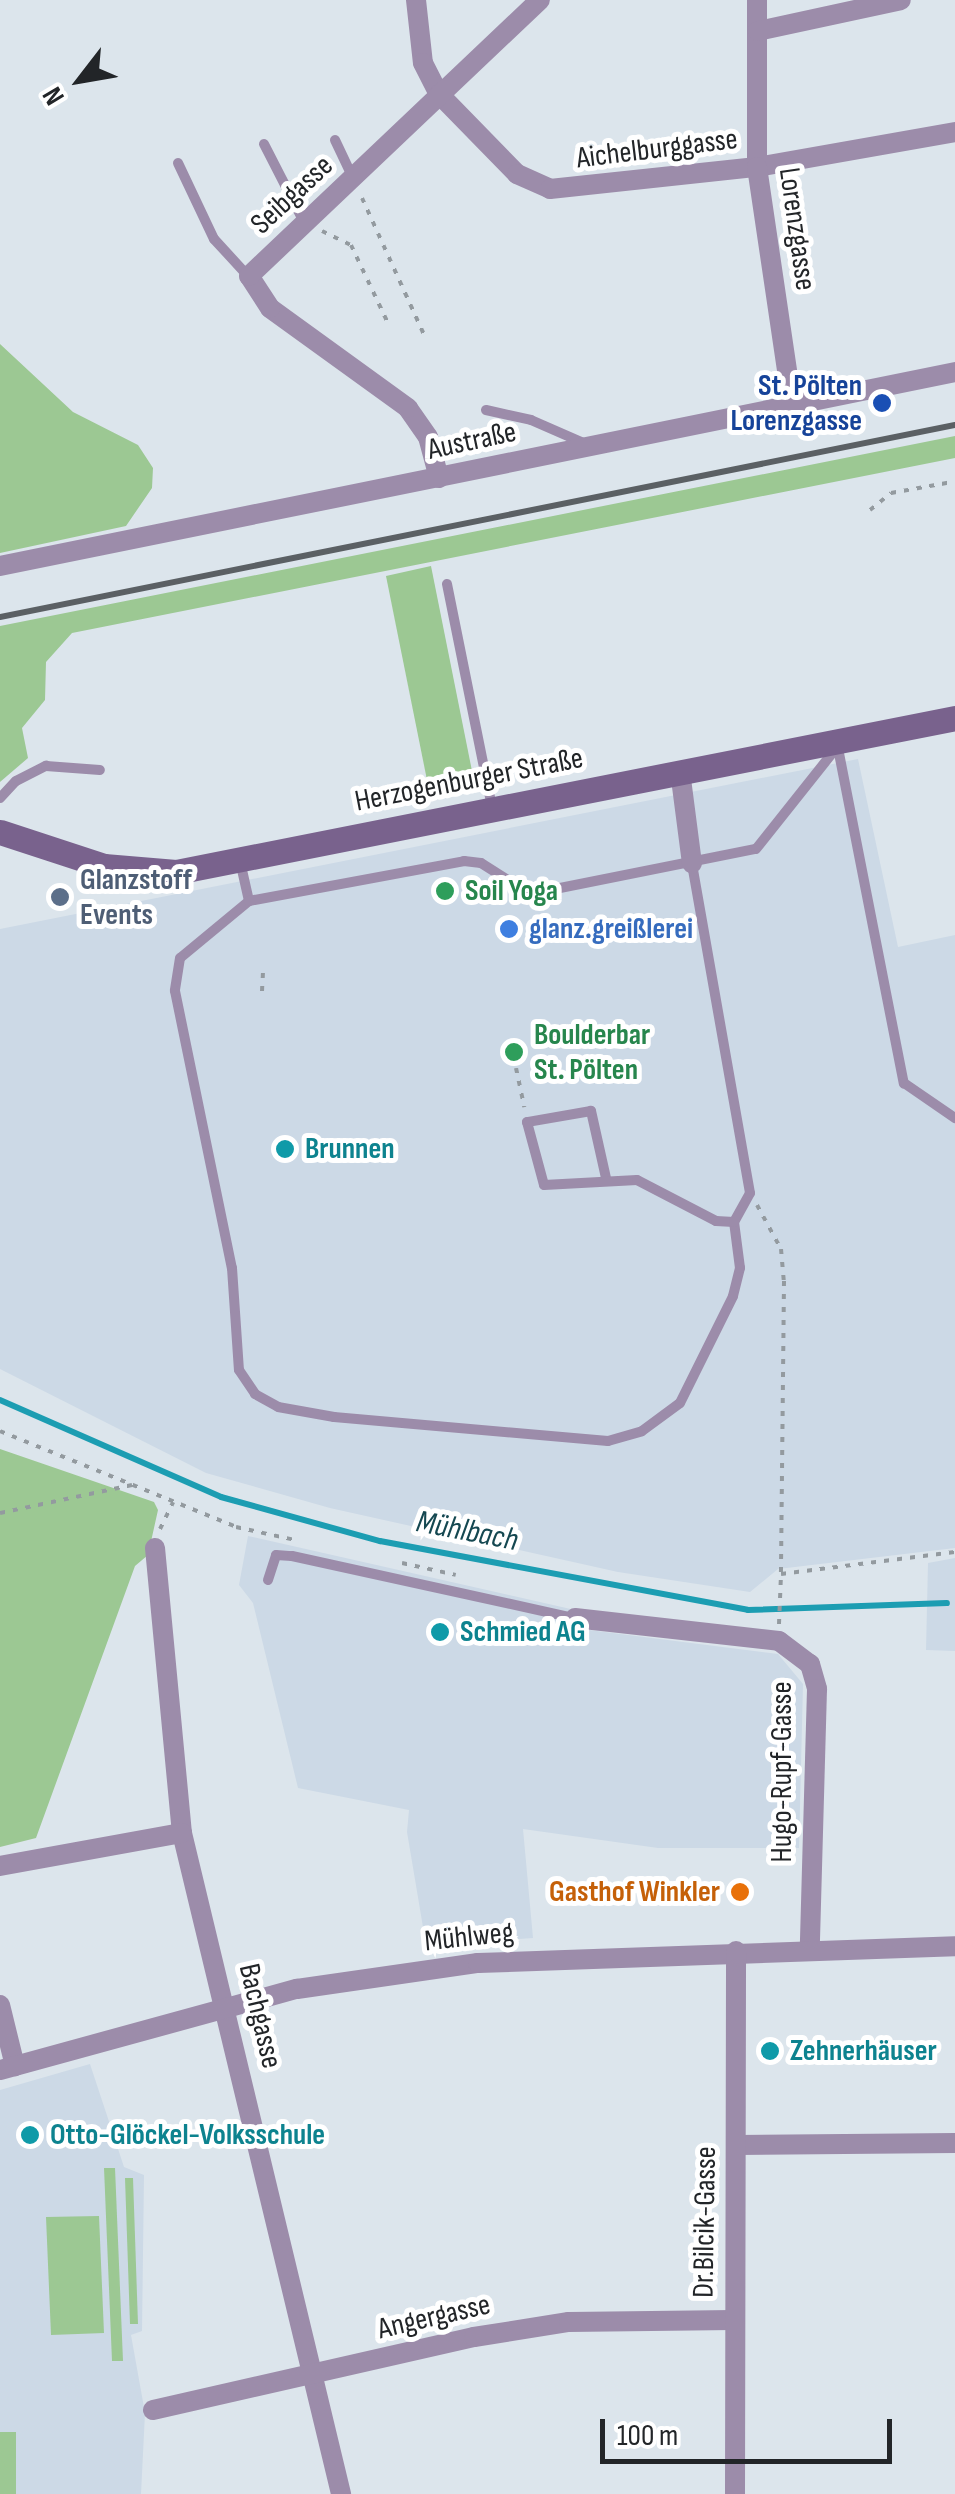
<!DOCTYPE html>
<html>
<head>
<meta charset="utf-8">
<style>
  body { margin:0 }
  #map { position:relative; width:955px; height:2494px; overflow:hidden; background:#dce5ec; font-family:"Sofia Sans Condensed",sans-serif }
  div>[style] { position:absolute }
  .built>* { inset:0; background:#ccd9e6 }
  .green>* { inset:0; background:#9cc893 }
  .stream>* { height:6px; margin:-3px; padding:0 3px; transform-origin:3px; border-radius:3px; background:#1c9db2 }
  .path>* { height:4px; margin-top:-2px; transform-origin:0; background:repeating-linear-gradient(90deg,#939a9f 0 5px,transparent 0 13px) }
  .lane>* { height:10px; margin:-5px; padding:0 5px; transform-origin:5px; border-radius:5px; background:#9c8caa }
  .street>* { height:20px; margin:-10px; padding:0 10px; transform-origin:10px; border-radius:10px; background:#9c8caa }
  .secondary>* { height:25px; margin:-12.5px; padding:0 12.5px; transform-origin:12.5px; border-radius:12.5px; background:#79628d }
  .rail>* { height:6px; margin:-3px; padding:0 3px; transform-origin:3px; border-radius:3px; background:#5b6064 }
  .dots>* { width:28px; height:28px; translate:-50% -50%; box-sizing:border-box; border:5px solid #fff; border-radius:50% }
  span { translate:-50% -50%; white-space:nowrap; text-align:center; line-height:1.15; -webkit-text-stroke:10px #fff; paint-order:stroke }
  .street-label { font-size:30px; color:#222528 }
  .transit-label { font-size:30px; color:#164399; font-weight:700 }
  .right { translate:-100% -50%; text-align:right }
  .service-label { font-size:30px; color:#4e5e75; font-weight:700 }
  .left { translate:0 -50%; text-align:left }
  .leisure-label { font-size:30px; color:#27864d; font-weight:700 }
  .shop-label { font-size:30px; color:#366cbe; font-weight:700 }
  .culture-label { font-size:30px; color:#0d838f; font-weight:700 }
  .food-label { font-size:30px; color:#c56008; font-weight:700 }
  .water-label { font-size:32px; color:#154851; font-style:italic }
  .north { position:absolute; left:30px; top:30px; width:100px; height:100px; -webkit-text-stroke:8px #fff; paint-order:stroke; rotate:239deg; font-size:28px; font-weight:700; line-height:40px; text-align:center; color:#222528 }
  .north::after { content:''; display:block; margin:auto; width:35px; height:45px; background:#222528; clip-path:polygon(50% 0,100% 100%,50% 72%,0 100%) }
  .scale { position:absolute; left:600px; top:2419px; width:292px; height:45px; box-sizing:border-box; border:5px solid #222528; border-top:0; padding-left:12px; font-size:30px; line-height:35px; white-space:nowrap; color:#222528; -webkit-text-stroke:8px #fff; paint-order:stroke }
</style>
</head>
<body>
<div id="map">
  <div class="built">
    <div style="clip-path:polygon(858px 759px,898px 947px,955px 935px,955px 1548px,778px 1569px,750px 1592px,618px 1572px,330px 1508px,206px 1473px,0 1369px,0 929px)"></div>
    <div style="clip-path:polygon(248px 1536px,575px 1610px,573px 1628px,778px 1654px,803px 1684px,799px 1848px,658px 1848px,523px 1829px,533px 1938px,426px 1945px,407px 1832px,409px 1810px,298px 1788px,253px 1603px,239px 1585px)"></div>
    <div style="clip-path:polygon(955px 1558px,955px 1651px,926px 1650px,928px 1563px)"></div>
    <div style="clip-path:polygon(90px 2064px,124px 2167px,144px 2175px,142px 2331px,131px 2335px,145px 2413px,141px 2494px,16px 2494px,16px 2432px,0 2432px,0 2090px)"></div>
  </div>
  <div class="green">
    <div style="clip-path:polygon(0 344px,73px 412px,138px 445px,153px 468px,152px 488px,126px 526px,0 553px)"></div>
    <div style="clip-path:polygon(955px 436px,955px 458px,72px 633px,46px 662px,45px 700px,22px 728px,28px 758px,0 782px,0 626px)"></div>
    <div style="clip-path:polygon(431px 566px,474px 781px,429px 790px,386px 576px)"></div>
    <div style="clip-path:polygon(0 1449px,154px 1502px,158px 1510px,148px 1555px,135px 1566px,36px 1838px,0 1847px)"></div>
    <div style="clip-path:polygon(104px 2168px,115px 2168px,123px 2361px,112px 2361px)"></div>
    <div style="clip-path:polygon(125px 2178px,133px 2178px,138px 2324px,130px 2324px)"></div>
    <div style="clip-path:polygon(99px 2216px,104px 2333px,51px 2335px,46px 2217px)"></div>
    <div style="clip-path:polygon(0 2432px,16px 2432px,16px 2494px,0 2494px)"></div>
  </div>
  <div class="stream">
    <div style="left:0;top:1400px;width:241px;rotate:23.7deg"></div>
    <div style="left:221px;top:1497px;width:165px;rotate:15.5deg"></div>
    <div style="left:380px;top:1541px;width:374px;rotate:10.6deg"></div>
    <div style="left:748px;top:1610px;width:199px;rotate:-2deg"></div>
  </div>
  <div class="path">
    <div style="left:362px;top:198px;width:155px;rotate:65.6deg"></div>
    <div style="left:322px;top:231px;width:32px;rotate:26deg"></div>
    <div style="left:351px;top:245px;width:84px;rotate:64.7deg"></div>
    <div style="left:870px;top:510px;width:27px;rotate:-39deg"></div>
    <div style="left:891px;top:493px;width:62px;rotate:-10.2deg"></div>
    <div style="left:262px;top:991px;width:19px;rotate:-87deg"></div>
    <div style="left:516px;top:1068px;width:40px;rotate:78deg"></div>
    <div style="left:757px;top:1205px;width:50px;rotate:61.4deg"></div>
    <div style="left:781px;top:1249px;width:32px;rotate:85deg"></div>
    <div style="left:784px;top:1281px;width:293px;rotate:90.6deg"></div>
    <div style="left:0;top:1431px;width:255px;rotate:22.1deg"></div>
    <div style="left:236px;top:1527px;width:60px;rotate:12.4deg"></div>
    <div style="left:0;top:1513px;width:135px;rotate:-12deg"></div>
    <div style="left:160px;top:1529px;width:30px;rotate:-64deg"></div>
    <div style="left:402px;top:1563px;width:55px;rotate:12.5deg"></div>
    <div style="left:779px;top:1624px;width:50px;rotate:-87.7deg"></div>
    <div style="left:781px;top:1574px;width:175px;rotate:-7.2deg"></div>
  </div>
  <div class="lane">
    <div style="left:335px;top:140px;width:42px;rotate:64.7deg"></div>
    <div style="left:264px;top:144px;width:88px;rotate:62.9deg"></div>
    <div style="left:178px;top:163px;width:84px;rotate:64.7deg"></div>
    <div style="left:214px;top:239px;width:50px;rotate:47.4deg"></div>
    <div style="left:486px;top:410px;width:46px;rotate:12.5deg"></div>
    <div style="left:531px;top:420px;width:60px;rotate:23.6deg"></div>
    <div style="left:447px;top:584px;width:228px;rotate:78.6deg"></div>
    <div style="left:837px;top:743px;width:347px;rotate:78.9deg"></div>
    <div style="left:904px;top:1083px;width:62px;rotate:34.5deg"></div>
    <div style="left:0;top:798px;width:23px;rotate:-47deg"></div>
    <div style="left:16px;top:781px;width:34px;rotate:-27deg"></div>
    <div style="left:46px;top:766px;width:54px;rotate:4.2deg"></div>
    <div style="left:240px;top:861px;width:41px;rotate:77.3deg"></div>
    <div style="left:249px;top:901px;width:89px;rotate:140.4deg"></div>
    <div style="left:180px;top:958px;width:33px;rotate:99deg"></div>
    <div style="left:175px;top:991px;width:283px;rotate:78.4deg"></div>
    <div style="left:232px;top:1268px;width:102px;rotate:86.1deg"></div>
    <div style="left:239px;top:1370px;width:29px;rotate:56deg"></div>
    <div style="left:255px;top:1394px;width:26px;rotate:29deg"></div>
    <div style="left:278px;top:1407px;width:57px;rotate:10.1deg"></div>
    <div style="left:334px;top:1417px;width:275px;rotate:5deg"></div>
    <div style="left:608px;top:1441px;width:35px;rotate:-16deg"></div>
    <div style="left:642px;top:1431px;width:47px;rotate:-36.4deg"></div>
    <div style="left:680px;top:1403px;width:119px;rotate:-63.6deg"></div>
    <div style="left:733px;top:1296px;width:29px;rotate:-76deg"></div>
    <div style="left:740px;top:1268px;width:46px;rotate:-97.4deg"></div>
    <div style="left:249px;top:901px;width:219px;rotate:-10.5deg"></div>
    <div style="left:464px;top:861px;width:17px;rotate:7deg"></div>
    <div style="left:481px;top:863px;width:58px;rotate:32.3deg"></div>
    <div style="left:530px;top:894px;width:230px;rotate:-11.3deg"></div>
    <div style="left:756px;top:849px;width:132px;rotate:-51.5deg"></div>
    <div style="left:606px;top:1178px;width:69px;rotate:-102.6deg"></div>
    <div style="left:591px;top:1111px;width:65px;rotate:170.2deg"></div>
    <div style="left:527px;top:1122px;width:65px;rotate:74.9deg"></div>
    <div style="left:544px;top:1185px;width:93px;rotate:-3.1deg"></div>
    <div style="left:637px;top:1180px;width:89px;rotate:27.4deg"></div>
    <div style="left:716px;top:1221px;width:18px;rotate:3deg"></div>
    <div style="left:734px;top:1222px;width:33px;rotate:-61deg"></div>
    <div style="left:750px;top:1193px;width:335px;rotate:-100deg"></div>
    <div style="left:268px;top:1580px;width:26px;rotate:-72deg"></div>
    <div style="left:276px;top:1555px;width:16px;rotate:4deg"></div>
    <div style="left:292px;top:1556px;width:290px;rotate:12.4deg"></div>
  </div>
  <div class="street">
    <div style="left:416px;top:0;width:63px;rotate:83.7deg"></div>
    <div style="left:423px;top:63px;width:35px;rotate:63deg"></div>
    <div style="left:439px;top:94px;width:112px;rotate:45.7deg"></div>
    <div style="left:517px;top:174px;width:36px;rotate:24deg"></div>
    <div style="left:550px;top:189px;width:208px;rotate:-6.1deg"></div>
    <div style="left:757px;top:167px;width:201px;rotate:-10deg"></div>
    <div style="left:757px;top:0;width:167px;rotate:90deg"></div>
    <div style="left:757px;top:167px;width:241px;rotate:81.6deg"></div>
    <div style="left:758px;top:31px;width:146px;rotate:-12.2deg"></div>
    <div style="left:439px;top:478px;width:42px;rotate:-105deg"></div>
    <div style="left:428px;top:437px;width:35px;rotate:-125deg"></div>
    <div style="left:408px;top:408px;width:170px;rotate:-144.1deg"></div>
    <div style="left:270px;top:308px;width:38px;rotate:-123deg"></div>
    <div style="left:249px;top:276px;width:401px;rotate:-43.5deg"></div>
    <div style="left:0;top:566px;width:975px;rotate:-11.48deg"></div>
    <div style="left:680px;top:771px;width:93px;rotate:82.6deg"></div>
    <div style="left:155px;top:1548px;width:286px;rotate:84.6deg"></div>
    <div style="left:182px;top:1833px;width:680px;rotate:76.47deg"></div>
    <div style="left:575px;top:1618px;width:205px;rotate:6.4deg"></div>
    <div style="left:779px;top:1641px;width:39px;rotate:37deg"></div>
    <div style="left:810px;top:1664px;width:26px;rotate:74deg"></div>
    <div style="left:817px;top:1689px;width:258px;rotate:91.6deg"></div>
    <div style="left:0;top:1866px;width:185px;rotate:-10.3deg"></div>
    <div style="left:0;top:2005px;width:63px;rotate:76.2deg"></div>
    <div style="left:0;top:2070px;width:308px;rotate:-15.3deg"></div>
    <div style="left:297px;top:1989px;width:183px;rotate:-8.2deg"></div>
    <div style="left:478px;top:1963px;width:477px;rotate:-2deg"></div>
    <div style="left:737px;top:2145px;width:218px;rotate:-0.5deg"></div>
    <div style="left:153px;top:2410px;width:329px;rotate:-12.8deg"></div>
    <div style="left:474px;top:2337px;width:96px;rotate:-9deg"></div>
    <div style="left:569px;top:2322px;width:164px;rotate:-0.7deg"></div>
    <div style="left:735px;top:2494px;width:543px;rotate:-89.89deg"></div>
  </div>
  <div class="secondary">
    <div style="left:0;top:832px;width:109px;rotate:18.1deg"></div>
    <div style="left:104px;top:866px;width:72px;rotate:4.8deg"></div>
    <div style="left:176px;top:872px;width:794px;rotate:-11.18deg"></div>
  </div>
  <div class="rail">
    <div style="left:0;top:617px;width:974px;rotate:-11.37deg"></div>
  </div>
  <div class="dots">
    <div style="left:882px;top:403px;background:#1a4fb4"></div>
    <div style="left:445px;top:891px;background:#2e9e5b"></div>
    <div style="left:60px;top:897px;background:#5c6f8a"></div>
    <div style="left:509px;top:929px;background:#3f7fe0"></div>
    <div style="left:514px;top:1052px;background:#2e9e5b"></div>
    <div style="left:285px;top:1149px;background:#0f9aa8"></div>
    <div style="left:440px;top:1632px;background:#0f9aa8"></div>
    <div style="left:740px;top:1892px;background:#e8710a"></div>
    <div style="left:770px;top:2051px;background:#0f9aa8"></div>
    <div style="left:30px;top:2135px;background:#0f9aa8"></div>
  </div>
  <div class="street-label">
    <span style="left:657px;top:149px;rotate:-7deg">Aichelburggasse</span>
    <span style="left:292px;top:195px;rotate:-43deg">Seibgasse</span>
    <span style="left:797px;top:229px;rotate:82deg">Lorenzgasse</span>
    <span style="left:472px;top:441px;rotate:-12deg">Austraße</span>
    <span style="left:469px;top:780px;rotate:-11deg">Herzogenburger Straße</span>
    <span style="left:782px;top:1772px;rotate:-90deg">Hugo-Rupf-Gasse</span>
    <span style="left:469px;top:1937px;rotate:-6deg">Mühlweg</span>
    <span style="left:260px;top:2016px;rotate:77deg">Bachgasse</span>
    <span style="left:705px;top:2222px;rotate:-89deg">Dr.Bilcik-Gasse</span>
    <span style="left:434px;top:2317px;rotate:-13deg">Angergasse</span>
  </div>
  <div class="transit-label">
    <span class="right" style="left:862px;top:403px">St. Pölten<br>Lorenzgasse</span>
  </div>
  <div class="service-label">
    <span class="left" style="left:80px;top:897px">Glanzstoff<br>Events</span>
  </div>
  <div class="leisure-label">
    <span class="left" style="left:465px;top:891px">Soil Yoga</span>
    <span class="left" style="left:534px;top:1052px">Boulderbar<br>St. Pölten</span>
  </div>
  <div class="shop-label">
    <span class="left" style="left:529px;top:929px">glanz.greißlerei</span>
  </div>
  <div class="culture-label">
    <span class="left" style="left:305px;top:1149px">Brunnen</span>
    <span class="left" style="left:460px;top:1632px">Schmied AG</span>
    <span class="left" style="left:790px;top:2051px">Zehnerhäuser</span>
    <span class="left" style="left:50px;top:2135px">Otto-Glöckel-Volksschule</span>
  </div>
  <div class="food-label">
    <span class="right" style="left:720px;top:1892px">Gasthof Winkler</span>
  </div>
  <div class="water-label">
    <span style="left:467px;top:1532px;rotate:11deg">Mühlbach</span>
  </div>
  <div class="north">N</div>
  <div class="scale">100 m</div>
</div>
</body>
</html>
